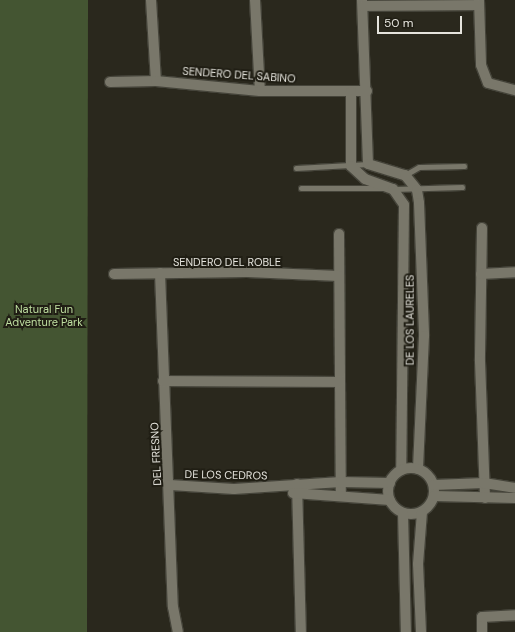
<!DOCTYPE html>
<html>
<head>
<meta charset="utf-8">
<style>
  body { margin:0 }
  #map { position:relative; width:515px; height:632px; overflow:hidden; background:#2a281d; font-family:"DM Sans",sans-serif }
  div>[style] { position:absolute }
  .forest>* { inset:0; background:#445532 }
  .roads { filter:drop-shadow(1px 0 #45443a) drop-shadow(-1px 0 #45443a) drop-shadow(0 1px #45443a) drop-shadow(0 -1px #45443a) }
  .lane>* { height:5px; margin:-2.5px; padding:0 2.5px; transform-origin:2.5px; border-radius:2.5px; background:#79776a }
  .street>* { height:10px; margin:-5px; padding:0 5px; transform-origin:5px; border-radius:5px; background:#79776a }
  .street>.ring { margin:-5px; padding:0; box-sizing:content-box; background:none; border:10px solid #79776a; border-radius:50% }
  span { translate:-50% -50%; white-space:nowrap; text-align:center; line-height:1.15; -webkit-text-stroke:4px #201e14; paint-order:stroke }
  .street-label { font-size:11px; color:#e5e4dd }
  .park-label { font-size:11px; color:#bfdfa1 }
  .scale { position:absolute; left:377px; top:16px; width:85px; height:18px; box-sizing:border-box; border:2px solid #e5e4dd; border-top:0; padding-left:5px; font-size:12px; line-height:14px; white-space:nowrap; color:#e5e4dd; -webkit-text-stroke:3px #201e14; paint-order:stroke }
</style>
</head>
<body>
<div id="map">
  <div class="forest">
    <div style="clip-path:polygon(0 0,88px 0,87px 632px,0 632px)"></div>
  </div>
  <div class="roads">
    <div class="lane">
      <div style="left:296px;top:168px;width:72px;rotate:-3.2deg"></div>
      <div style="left:405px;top:175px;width:16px;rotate:-30deg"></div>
      <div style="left:419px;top:167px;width:45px;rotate:-1.3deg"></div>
      <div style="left:301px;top:188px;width:81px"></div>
      <div style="left:394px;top:189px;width:68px;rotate:-1.7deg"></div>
    </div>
    <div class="street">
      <div style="left:151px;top:0;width:81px;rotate:86.5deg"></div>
      <div style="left:255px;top:0;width:91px;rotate:86.9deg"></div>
      <div style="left:362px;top:0;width:164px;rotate:87.9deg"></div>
      <div style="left:368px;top:164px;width:39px;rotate:17deg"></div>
      <div style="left:405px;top:175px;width:19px;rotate:51deg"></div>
      <div style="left:417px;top:190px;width:13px;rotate:81deg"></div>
      <div style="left:419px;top:203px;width:133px;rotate:87.8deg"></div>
      <div style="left:424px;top:336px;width:133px;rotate:92.6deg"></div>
      <div style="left:479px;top:0;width:65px;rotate:88.2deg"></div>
      <div style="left:481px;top:65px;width:19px;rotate:69deg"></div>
      <div style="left:488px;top:83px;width:28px;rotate:15deg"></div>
      <div style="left:363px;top:6px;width:116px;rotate:-0.5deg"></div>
      <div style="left:110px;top:82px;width:46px;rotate:-1.2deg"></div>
      <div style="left:156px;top:81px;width:104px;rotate:5.5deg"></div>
      <div style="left:260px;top:91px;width:107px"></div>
      <div style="left:351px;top:92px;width:74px;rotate:90deg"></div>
      <div style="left:351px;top:166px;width:19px;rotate:43deg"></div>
      <div style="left:365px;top:179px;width:30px;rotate:20deg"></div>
      <div style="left:393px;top:189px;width:19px;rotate:55deg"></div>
      <div style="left:404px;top:205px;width:265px;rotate:90.6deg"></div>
      <div style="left:482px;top:228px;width:133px;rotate:90.9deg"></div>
      <div style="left:480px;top:361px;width:137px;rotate:87.9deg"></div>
      <div style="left:339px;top:234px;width:262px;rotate:89.6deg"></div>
      <div style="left:160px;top:273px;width:334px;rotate:87.8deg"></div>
      <div style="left:173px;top:607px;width:25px;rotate:79deg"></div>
      <div style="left:114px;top:274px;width:133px;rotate:-0.9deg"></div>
      <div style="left:247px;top:272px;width:92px;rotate:2.5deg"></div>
      <div style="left:481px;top:274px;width:34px;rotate:-3deg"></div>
      <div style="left:163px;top:381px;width:177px;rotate:0.3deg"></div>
      <div class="ring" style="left:388px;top:468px;width:36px;height:36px"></div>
      <div style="left:297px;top:484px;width:148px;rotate:88.5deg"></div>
      <div style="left:170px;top:485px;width:64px;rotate:3.6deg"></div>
      <div style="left:234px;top:489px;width:107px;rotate:-3.7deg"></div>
      <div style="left:341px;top:482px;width:49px;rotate:1.2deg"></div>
      <div style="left:434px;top:485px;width:50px;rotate:-2.3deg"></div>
      <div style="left:484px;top:483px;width:31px;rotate:9deg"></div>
      <div style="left:293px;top:493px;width:97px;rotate:4.1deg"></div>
      <div style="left:434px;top:496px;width:81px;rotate:1.4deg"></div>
      <div style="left:403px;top:513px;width:119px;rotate:88.6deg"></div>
      <div style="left:421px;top:632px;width:68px;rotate:-92.5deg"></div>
      <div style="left:418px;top:564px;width:52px;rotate:-85.6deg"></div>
      <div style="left:482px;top:632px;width:15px;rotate:-90deg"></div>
      <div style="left:482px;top:617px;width:33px;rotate:-3deg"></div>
    </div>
  </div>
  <div class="street-label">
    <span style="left:239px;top:75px;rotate:4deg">SENDERO DEL SABINO</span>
    <span style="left:227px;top:262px">SENDERO DEL ROBLE</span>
    <span style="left:410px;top:320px;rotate:-90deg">DE LOS LAURELES</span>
    <span style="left:156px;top:454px;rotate:-93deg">DEL FRESNO</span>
    <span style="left:226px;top:475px;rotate:1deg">DE LOS CEDROS</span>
  </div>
  <div class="park-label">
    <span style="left:44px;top:316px">Natural Fun<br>Adventure Park</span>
  </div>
  <div class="scale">50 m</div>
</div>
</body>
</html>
